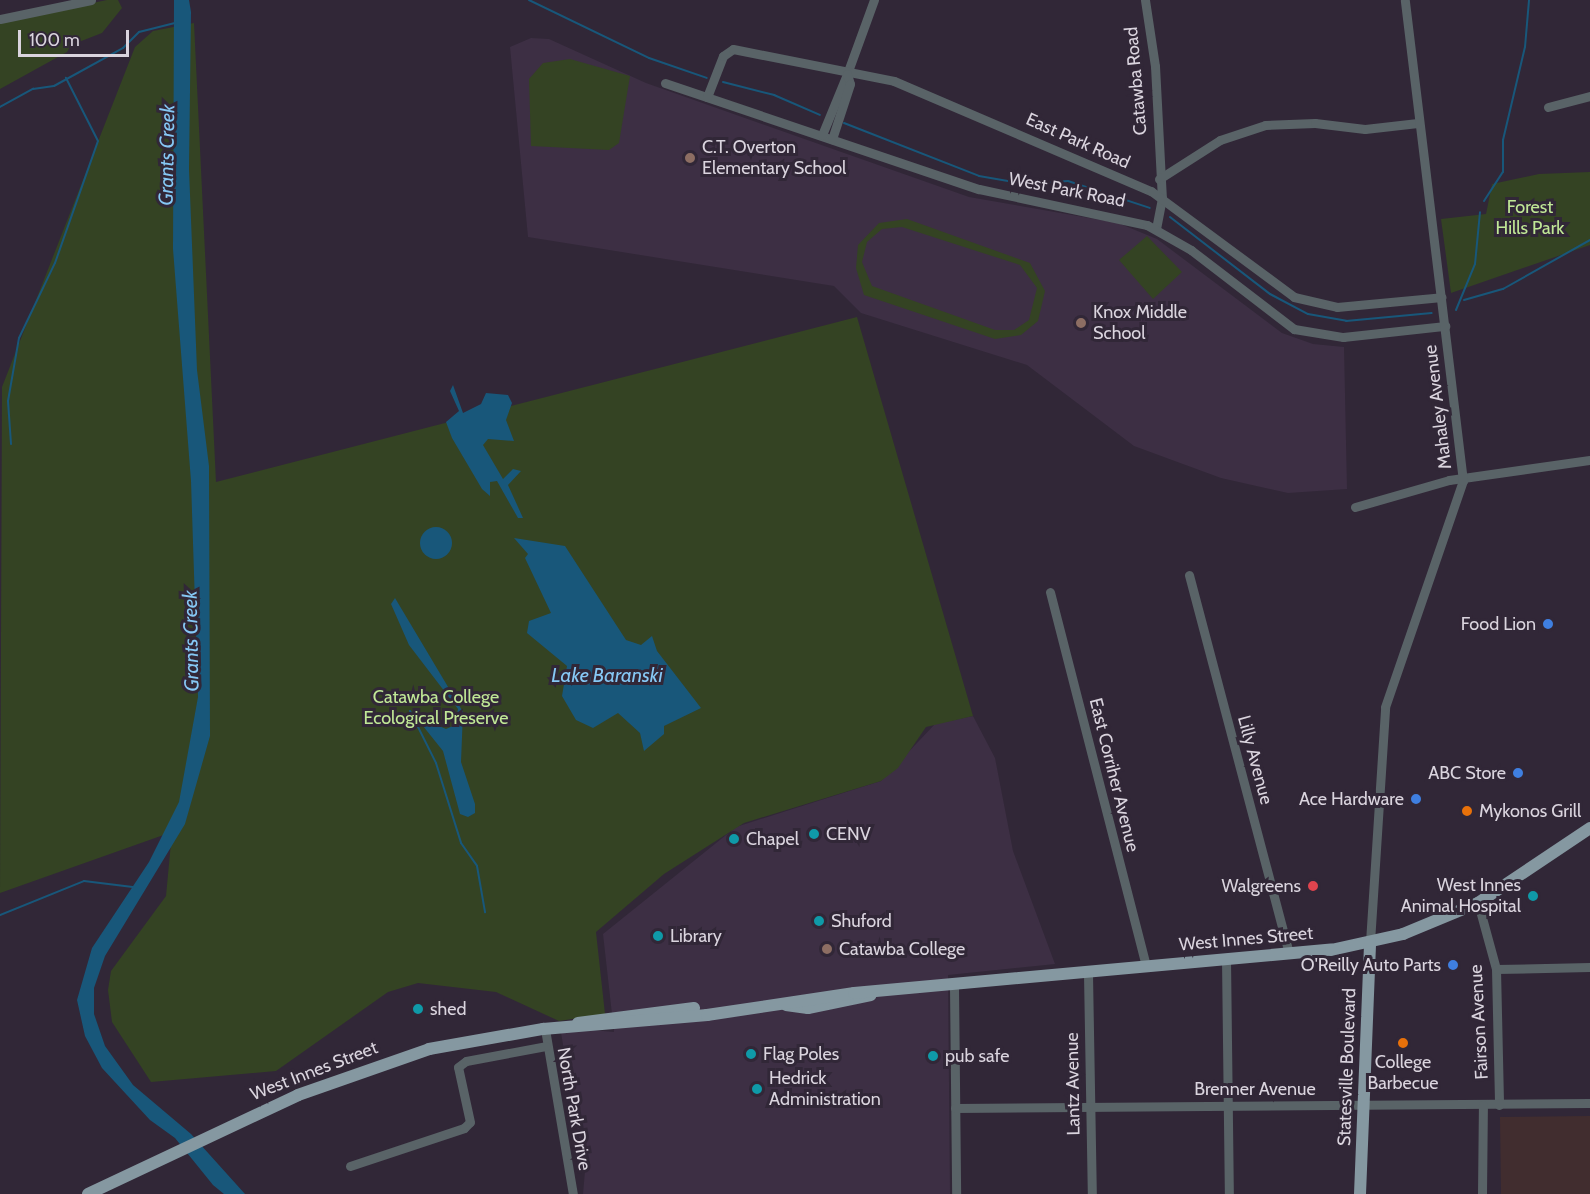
<!DOCTYPE html>
<html>
<head>
<meta charset="utf-8">
<style>
  body { margin:0 }
  #map { position:relative; width:1590px; height:1194px; overflow:hidden; background:#312737; font-family:Cabin,sans-serif }
  div>[style] { position:absolute }
  .built>* { inset:0; background:#3d2f44 }
  .medical>* { inset:0; background:#412d2f }
  .green>* { inset:0; background:#344323 }
  .water>* { inset:0; background:#18577a }
  .round { border-radius:50% }
  .stream>* { height:2px; margin:-1px; padding:0 1px; transform-origin:1px; border-radius:1px; background:#18577a }
  .minor>* { height:9px; margin:-4.5px; padding:0 4.5px; transform-origin:4.5px; border-radius:4.5px; background:#596367 }
  .major>* { height:12px; margin:-6px; padding:0 6px; transform-origin:6px; border-radius:6px; background:#8598a1 }
  .dots>* { width:16px; height:16px; translate:-50% -50%; box-sizing:border-box; border:3px solid #312737; border-radius:50% }
  span { translate:-50% -50%; white-space:nowrap; text-align:center; line-height:1.15; -webkit-text-stroke:6px #312737; paint-order:stroke }
  .street-label { font-size:18px; color:#dad4de }
  .poi-label { font-size:18px; color:#dad4de }
  .left { translate:0 -50%; text-align:left }
  .right { translate:-100% -50%; text-align:right }
  .park-label { font-size:18px; color:#c0e896 }
  .water-label { font-size:20px; color:#86c8f5; font-style:italic }
  .scale { position:absolute; left:18px; top:30px; width:111px; height:27px; box-sizing:border-box; border:3px solid #dad4de; border-top:0; padding-left:8px; font-size:18px; line-height:21px; white-space:nowrap; color:#dad4de; -webkit-text-stroke:4px #312737; paint-order:stroke }
</style>
</head>
<body>
<div id="map">
  <div class="built">
    <div style="clip-path:polygon(531px 38px,549px 39px,646px 83px,969px 197px,1118px 223px,1157px 239px,1282px 333px,1313px 344px,1344px 347px,1347px 489px,1288px 493px,1221px 478px,1134px 446px,1027px 365px,861px 313px,834px 286px,528px 237px,510px 47px)"></div>
    <div style="clip-path:polygon(973px 716px,995px 758px,1013px 851px,1055px 964px,948px 975px,950px 1194px,583px 1194px,585px 1171px,560px 1027px,614px 1032px,603px 934px,736px 827px,881px 781px,935px 724px)"></div>
  </div>
  <div class="medical">
    <div style="clip-path:polygon(1590px 1116px,1590px 1194px,1501px 1194px,1500px 1117px)"></div>
  </div>
  <div class="green">
    <div style="clip-path:polygon(107px 0,118px 0,122px 8px,102px 33px,71px 45px,67px 52px,0 89px,0 22px)"></div>
    <div style="clip-path:polygon(194px 23px,216px 482px,857px 317px,973px 716px,926px 727px,898px 768px,881px 781px,744px 823px,664px 874px,596px 932px,605px 1014px,559px 1021px,496px 992px,418px 983px,388px 992px,276px 1071px,151px 1082px,112px 1022px,108px 990px,111px 971px,166px 896px,172px 832px,0 893px,2px 387px,135px 47px,153px 31px)"></div>
    <div style="clip-path:polygon(570px 59px,630px 76px,619px 143px,609px 150px,531px 146px,529px 79px,543px 63px)"></div>
    <div style="clip-path:polygon(1590px 172px,1590px 245px,1451px 293px,1441px 219px,1486px 214px,1492px 184px,1539px 174px)"></div>
    <div style="clip-path:polygon(evenodd,907px 219px,1030px 263px,1045px 291px,1038px 321px,1021px 335px,995px 339px,864px 295px,856px 268px,858px 245px,879px 223px,907px 219px,902px 227px,1020px 265px,1037px 288px,1029px 320px,1014px 330px,995px 330px,872px 286px,862px 262px,867px 242px,882px 229px,902px 227px)"></div>
    <div style="clip-path:polygon(1147px 236px,1182px 272px,1153px 299px,1119px 260px)"></div>
  </div>
  <div class="water">
    <div style="clip-path:polygon(174px 0,189px 0,191px 12px,189px 169px,197px 370px,209px 466px,210px 736px,185px 824px,105px 956px,94px 988px,94px 1014px,105px 1046px,133px 1085px,191px 1134px,245px 1194px,224px 1194px,213px 1185px,175px 1138px,150px 1120px,102px 1068px,85px 1036px,77px 1000px,92px 948px,149px 862px,179px 802px,198px 697px,191px 481px,173px 249px)"></div>
    <div style="clip-path:polygon(453px 385px,463px 413px,481px 404px,486px 393px,508px 395px,512px 403px,506px 420px,514px 441px,488px 439px,483px 445px,503px 479px,513px 469px,521px 471px,508px 485px,523px 518px,518px 518px,497px 481px,490px 482px,490px 496px,482px 489px,452px 438px,446px 422px,459px 411px,450px 391px)"></div>
    <div class="round" style="left:420px;top:527px;width:32px;height:32px"></div>
    <div style="clip-path:polygon(514px 538px,565px 546px,626px 640px,641px 645px,652px 636px,657px 651px,701px 708px,664px 726px,664px 734px,644px 751px,640px 733px,618px 713px,593px 728px,576px 720px,562px 696px,567px 666px,527px 633px,529px 621px,551px 613px,525px 558px,528px 554px)"></div>
    <div style="clip-path:polygon(395px 598px,463px 712px,461px 762px,475px 804px,475px 813px,468px 817px,460px 814px,443px 751px,423px 726px,423px 719px,446px 729px,455px 725px,458px 709px,409px 645px,391px 604px)"></div>
  </div>
  <div class="stream">
    <div style="left:529px;top:0;width:133px;rotate:25.8deg"></div>
    <div style="left:649px;top:58px;width:61px;rotate:19deg"></div>
    <div style="left:723px;top:82px;width:53px;rotate:14.3deg"></div>
    <div style="left:774px;top:95px;width:50px;rotate:23.5deg"></div>
    <div style="left:0;top:107px;width:38px;rotate:-29deg"></div>
    <div style="left:33px;top:89px;width:21px;rotate:-8deg"></div>
    <div style="left:54px;top:86px;width:79px;rotate:-28.8deg"></div>
    <div style="left:123px;top:48px;width:23px;rotate:-45deg"></div>
    <div style="left:139px;top:32px;width:38px;rotate:-14deg"></div>
    <div style="left:844px;top:123px;width:145px;rotate:21.4deg"></div>
    <div style="left:979px;top:176px;width:48px;rotate:9.7deg"></div>
    <div style="left:1026px;top:184px;width:42px;rotate:-4.1deg"></div>
    <div style="left:1068px;top:181px;width:86px;rotate:18.2deg"></div>
    <div style="left:1484px;top:201px;width:35px;rotate:-57deg"></div>
    <div style="left:1503px;top:172px;width:32px;rotate:-90deg"></div>
    <div style="left:1503px;top:140px;width:96px;rotate:-76.7deg"></div>
    <div style="left:1525px;top:47px;width:47px;rotate:-85.1deg"></div>
    <div style="left:1170px;top:217px;width:126px;rotate:37.6deg"></div>
    <div style="left:1270px;top:294px;width:43px;rotate:27.8deg"></div>
    <div style="left:1308px;top:314px;width:39px;rotate:10deg"></div>
    <div style="left:1346px;top:321px;width:86px;rotate:-5.3deg"></div>
    <div style="left:1464px;top:300px;width:41px;rotate:-15.8deg"></div>
    <div style="left:1503px;top:289px;width:100px;rotate:-29.4deg"></div>
    <div style="left:1456px;top:310px;width:50px;rotate:-67.6deg"></div>
    <div style="left:1475px;top:264px;width:52px;rotate:-84.5deg"></div>
    <div style="left:11px;top:444px;width:43px;rotate:-94deg"></div>
    <div style="left:8px;top:401px;width:64px;rotate:-80.1deg"></div>
    <div style="left:19px;top:338px;width:83px;rotate:-64.4deg"></div>
    <div style="left:55px;top:263px;width:129px;rotate:-70.6deg"></div>
    <div style="left:98px;top:141px;width:71px;rotate:-116.9deg"></div>
    <div style="left:410px;top:711px;width:58px;rotate:63.4deg"></div>
    <div style="left:436px;top:763px;width:84px;rotate:72.6deg"></div>
    <div style="left:461px;top:843px;width:28px;rotate:55deg"></div>
    <div style="left:477px;top:866px;width:47px;rotate:80.1deg"></div>
    <div style="left:0;top:915px;width:91px;rotate:-22deg"></div>
    <div style="left:84px;top:881px;width:49px;rotate:7deg"></div>
  </div>
  <div class="minor">
    <div style="left:1145px;top:0;width:67px;rotate:81.4deg"></div>
    <div style="left:1155px;top:66px;width:132px;rotate:87deg"></div>
    <div style="left:1162px;top:198px;width:32px;rotate:101deg"></div>
    <div style="left:0;top:19px;width:93px;rotate:-11.8deg"></div>
    <div style="left:847px;top:74px;width:79px;rotate:-70deg"></div>
    <div style="left:665px;top:83px;width:331px;rotate:18.7deg"></div>
    <div style="left:979px;top:189px;width:172px;rotate:12.1deg"></div>
    <div style="left:1147px;top:225px;width:51px;rotate:29.6deg"></div>
    <div style="left:1191px;top:250px;width:130px;rotate:37.5deg"></div>
    <div style="left:1294px;top:329px;width:50px;rotate:9.3deg"></div>
    <div style="left:1343px;top:337px;width:103px;rotate:-6.2deg"></div>
    <div style="left:707px;top:97px;width:44px;rotate:-68.7deg"></div>
    <div style="left:723px;top:56px;width:12px;rotate:-35deg"></div>
    <div style="left:733px;top:49px;width:164px;rotate:11.2deg"></div>
    <div style="left:894px;top:81px;width:280px;rotate:23.2deg"></div>
    <div style="left:1151px;top:191px;width:178px;rotate:36.5deg"></div>
    <div style="left:1294px;top:297px;width:44px;rotate:13.1deg"></div>
    <div style="left:1337px;top:307px;width:105px;rotate:-5.4deg"></div>
    <div style="left:1548px;top:107px;width:43px;rotate:-14.7deg"></div>
    <div style="left:822px;top:135px;width:66px;rotate:-67.7deg"></div>
    <div style="left:847px;top:74px;width:10px;rotate:73deg"></div>
    <div style="left:850px;top:84px;width:58px;rotate:108.1deg"></div>
    <div style="left:1159px;top:179px;width:72px;rotate:-32.6deg"></div>
    <div style="left:1220px;top:140px;width:47px;rotate:-18.4deg"></div>
    <div style="left:1265px;top:125px;width:50px;rotate:-2.3deg"></div>
    <div style="left:1315px;top:123px;width:50px;rotate:6.8deg"></div>
    <div style="left:1365px;top:129px;width:53px;rotate:-6.5deg"></div>
    <div style="left:1355px;top:507px;width:98px;rotate:-16deg"></div>
    <div style="left:1449px;top:480px;width:142px;rotate:-8.1deg"></div>
    <div style="left:1189px;top:575px;width:392px;rotate:75.2deg"></div>
    <div style="left:1050px;top:592px;width:387px;rotate:75.6deg"></div>
    <div style="left:1478px;top:903px;width:68px;rotate:74.7deg"></div>
    <div style="left:1496px;top:969px;width:136px;rotate:88.7deg"></div>
    <div style="left:1370px;top:942px;width:235px;rotate:-86.3deg"></div>
    <div style="left:1385px;top:707px;width:239px;rotate:-71deg"></div>
    <div style="left:1463px;top:481px;width:484px;rotate:-96.9deg"></div>
    <div style="left:1226px;top:959px;width:235px;rotate:89.3deg"></div>
    <div style="left:1496px;top:969px;width:94px;rotate:-1.2deg"></div>
    <div style="left:1088px;top:974px;width:220px;rotate:89deg"></div>
    <div style="left:954px;top:987px;width:207px;rotate:89.4deg"></div>
    <div style="left:545px;top:1029px;width:167px;rotate:80.4deg"></div>
    <div style="left:955px;top:1108px;width:635px;rotate:-0.45deg"></div>
    <div style="left:350px;top:1166px;width:120px;rotate:-18.4deg"></div>
    <div style="left:464px;top:1128px;width:8px;rotate:-45deg"></div>
    <div style="left:470px;top:1122px;width:56px;rotate:-102.3deg"></div>
    <div style="left:458px;top:1067px;width:10px;rotate:-37deg"></div>
    <div style="left:466px;top:1061px;width:81px;rotate:-10.6deg"></div>
    <div style="left:1482px;top:1194px;width:89px;rotate:-89.4deg"></div>
  </div>
  <div class="major">
    <div style="left:786px;top:1005px;width:22px;rotate:8deg"></div>
    <div style="left:808px;top:1008px;width:64px;rotate:-11.7deg"></div>
    <div style="left:578px;top:1023px;width:117px;rotate:-7.4deg"></div>
    <div style="left:88px;top:1194px;width:232px;rotate:-25.2deg"></div>
    <div style="left:298px;top:1095px;width:139px;rotate:-19.3deg"></div>
    <div style="left:429px;top:1049px;width:116px;rotate:-10deg"></div>
    <div style="left:543px;top:1029px;width:165px;rotate:-4.9deg"></div>
    <div style="left:707px;top:1015px;width:149px;rotate:-8.5deg"></div>
    <div style="left:854px;top:993px;width:479px;rotate:-5.2deg"></div>
    <div style="left:1331px;top:950px;width:74px;rotate:-12.5deg"></div>
    <div style="left:1403px;top:934px;width:81px;rotate:-22.5deg"></div>
    <div style="left:1478px;top:903px;width:135px;rotate:-33.8deg"></div>
    <div style="left:1360px;top:1194px;width:252px;rotate:-87.7deg"></div>
  </div>
  <div class="dots">
    <div style="left:690px;top:158px;background:#8d6e63"></div>
    <div style="left:1081px;top:323px;background:#8d6e63"></div>
    <div style="left:1548px;top:624px;background:#3f7fe0"></div>
    <div style="left:1518px;top:773px;background:#3f7fe0"></div>
    <div style="left:1416px;top:799px;background:#3f7fe0"></div>
    <div style="left:1467px;top:811px;background:#e8710a"></div>
    <div style="left:814px;top:834px;background:#0f9aa8"></div>
    <div style="left:734px;top:839px;background:#0f9aa8"></div>
    <div style="left:1313px;top:886px;background:#e0444e"></div>
    <div style="left:1533px;top:896px;background:#0f9aa8"></div>
    <div style="left:819px;top:921px;background:#0f9aa8"></div>
    <div style="left:658px;top:936px;background:#0f9aa8"></div>
    <div style="left:827px;top:949px;background:#8d6e63"></div>
    <div style="left:1453px;top:965px;background:#3f7fe0"></div>
    <div style="left:418px;top:1009px;background:#0f9aa8"></div>
    <div style="left:1403px;top:1043px;background:#e8710a"></div>
    <div style="left:751px;top:1054px;background:#0f9aa8"></div>
    <div style="left:933px;top:1056px;background:#0f9aa8"></div>
    <div style="left:757px;top:1089px;background:#0f9aa8"></div>
  </div>
  <div class="street-label">
    <span style="left:1136px;top:81px;rotate:-95deg">Catawba Road</span>
    <span style="left:1078px;top:141px;rotate:24deg">East Park Road</span>
    <span style="left:1067px;top:190px;rotate:11deg">West Park Road</span>
    <span style="left:1438px;top:407px;rotate:-97deg">Mahaley Avenue</span>
    <span style="left:1255px;top:760px;rotate:75deg">Lilly Avenue</span>
    <span style="left:1114px;top:775px;rotate:76deg">East Corriher Avenue</span>
    <span style="left:1246px;top:939px;rotate:-5deg">West Innes Street</span>
    <span style="left:1479px;top:1022px;rotate:-93deg">Fairson Avenue</span>
    <span style="left:1347px;top:1067px;rotate:-88deg">Statesville Boulevard</span>
    <span style="left:314px;top:1071px;rotate:-21deg">West Innes Street</span>
    <span style="left:1073px;top:1084px;rotate:-91deg">Lantz Avenue</span>
    <span style="left:1255px;top:1089px">Brenner Avenue</span>
    <span style="left:574px;top:1109px;rotate:80deg">North Park Drive</span>
  </div>
  <div class="poi-label">
    <span class="left" style="left:702px;top:158px">C.T. Overton<br>Elementary School</span>
    <span class="left" style="left:1093px;top:323px">Knox Middle<br>School</span>
    <span class="right" style="left:1536px;top:624px">Food Lion</span>
    <span class="right" style="left:1506px;top:773px">ABC Store</span>
    <span class="right" style="left:1404px;top:799px">Ace Hardware</span>
    <span class="left" style="left:1479px;top:811px">Mykonos Grill</span>
    <span class="left" style="left:826px;top:834px">CENV</span>
    <span class="left" style="left:746px;top:839px">Chapel</span>
    <span class="right" style="left:1301px;top:886px">Walgreens</span>
    <span class="right" style="left:1521px;top:896px">West Innes<br>Animal Hospital</span>
    <span class="left" style="left:831px;top:921px">Shuford</span>
    <span class="left" style="left:670px;top:936px">Library</span>
    <span class="left" style="left:839px;top:949px">Catawba College</span>
    <span class="right" style="left:1441px;top:965px">O'Reilly Auto Parts</span>
    <span class="left" style="left:430px;top:1009px">shed</span>
    <span class="left" style="left:763px;top:1054px">Flag Poles</span>
    <span class="left" style="left:945px;top:1056px">pub safe</span>
    <span style="left:1403px;top:1073px">College<br>Barbecue</span>
    <span class="left" style="left:769px;top:1089px">Hedrick<br>Administration</span>
  </div>
  <div class="park-label">
    <span style="left:1530px;top:218px">Forest<br>Hills Park</span>
    <span style="left:436px;top:708px">Catawba College<br>Ecological Preserve</span>
  </div>
  <div class="water-label">
    <span style="left:167px;top:155px;rotate:-89deg">Grants Creek</span>
    <span style="left:191px;top:641px;rotate:-91deg">Grants Creek</span>
    <span style="left:607px;top:675px">Lake Baranski</span>
  </div>
  <div class="scale">100 m</div>
</div>
</body>
</html>
